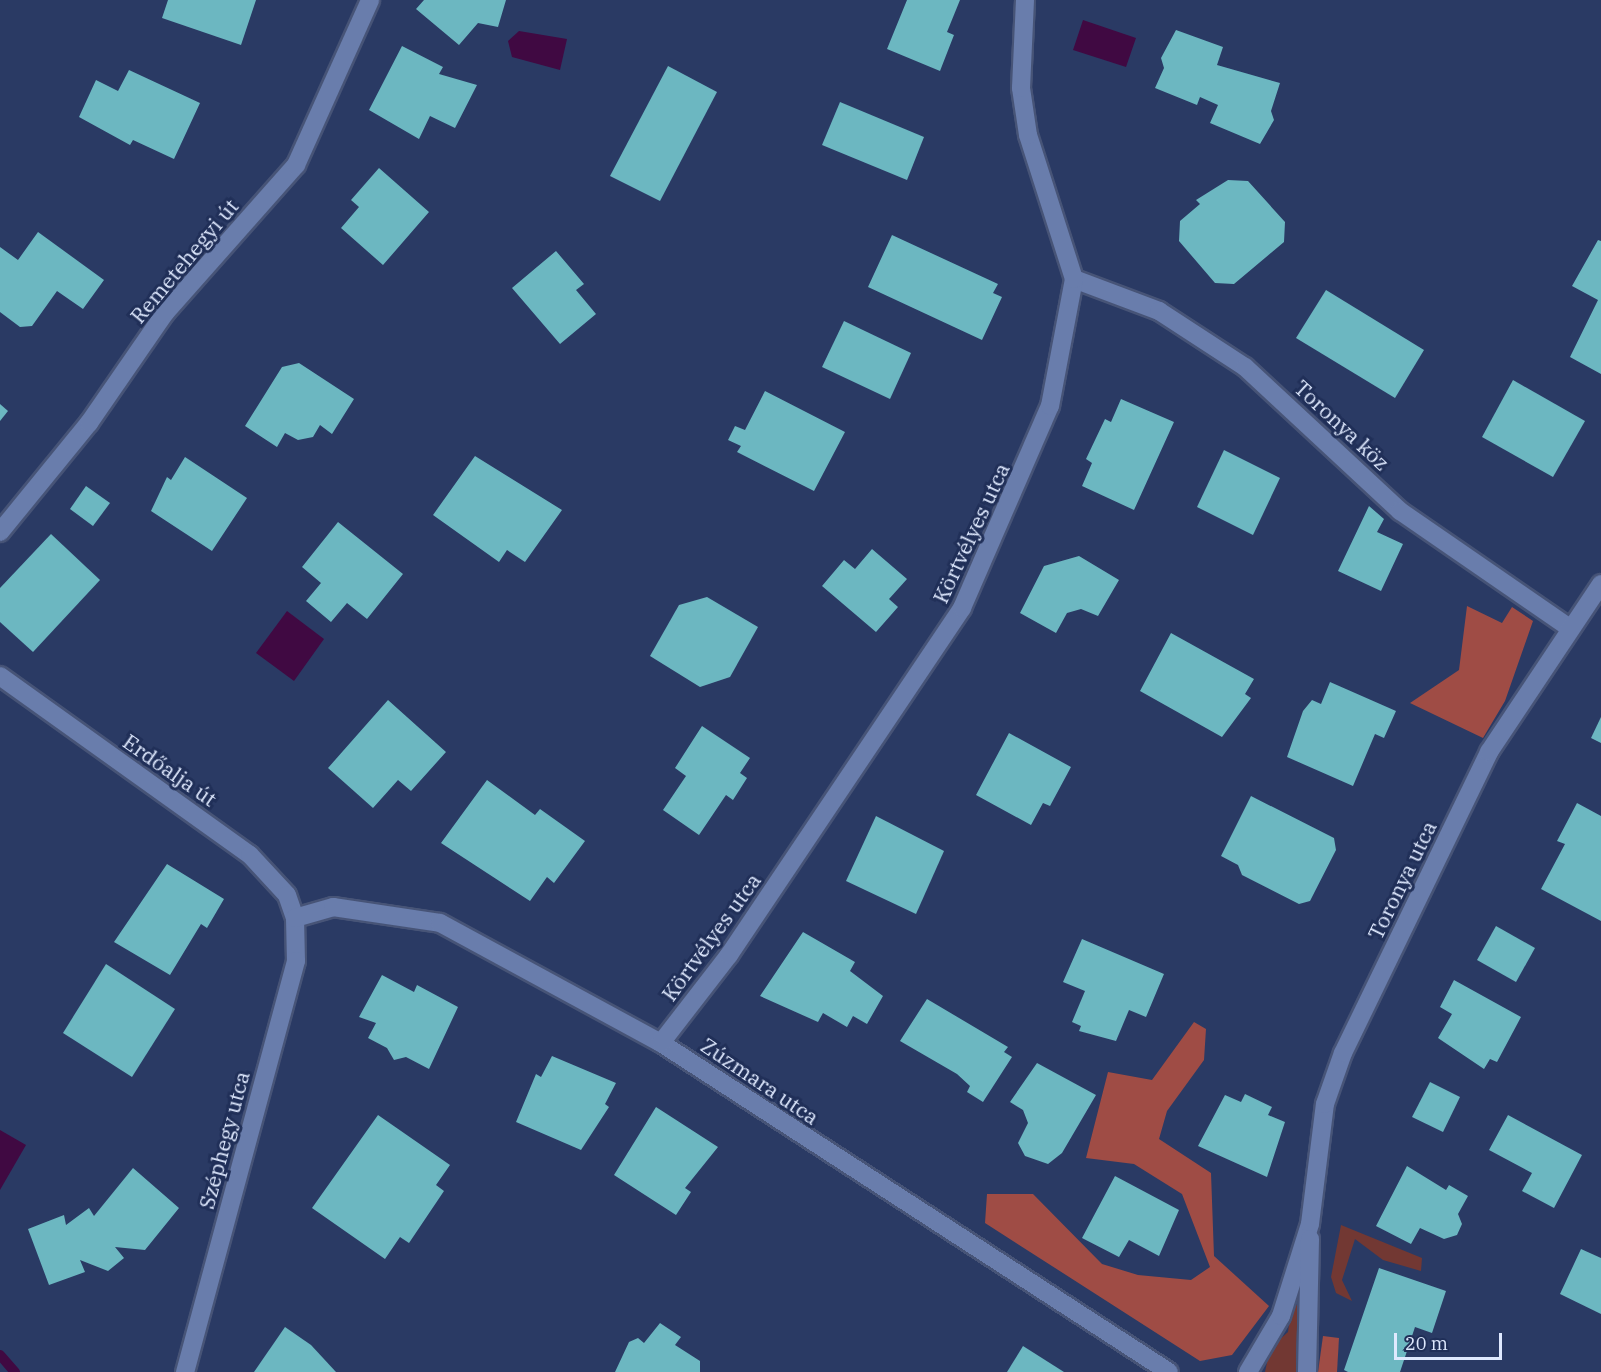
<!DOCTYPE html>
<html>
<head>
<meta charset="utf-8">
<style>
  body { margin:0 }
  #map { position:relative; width:1601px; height:1372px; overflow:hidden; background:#2a3a64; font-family:"IBM Plex Serif",serif }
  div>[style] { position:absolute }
  .green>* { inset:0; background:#723833 }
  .forest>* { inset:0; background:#9f4c45 }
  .water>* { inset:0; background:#400942 }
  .stream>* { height:10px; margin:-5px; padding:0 5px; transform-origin:5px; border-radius:5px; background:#400942 }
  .building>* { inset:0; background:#6cb7c1 }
  .roads { filter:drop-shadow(2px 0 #475477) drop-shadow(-2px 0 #475477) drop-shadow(0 2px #475477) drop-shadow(0 -2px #475477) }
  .minor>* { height:18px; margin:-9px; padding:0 9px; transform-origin:9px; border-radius:9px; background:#697dac }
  span { translate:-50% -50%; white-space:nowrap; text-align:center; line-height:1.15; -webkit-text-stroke:6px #202f58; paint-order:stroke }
  .street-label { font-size:21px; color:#dfe9fe }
  .scale { position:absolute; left:1394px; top:1333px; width:108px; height:27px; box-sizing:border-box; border:3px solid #dfe9fe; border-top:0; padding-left:8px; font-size:18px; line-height:21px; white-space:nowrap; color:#dfe9fe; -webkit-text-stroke:4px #202f58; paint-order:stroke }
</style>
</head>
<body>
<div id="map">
  <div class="green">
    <div style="clip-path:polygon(1341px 1225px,1422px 1258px,1421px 1271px,1383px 1260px,1355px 1239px,1342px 1280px,1352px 1301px,1336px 1293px,1331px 1277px)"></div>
    <div style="clip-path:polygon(1298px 1304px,1304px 1338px,1298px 1372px,1265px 1372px,1270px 1348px,1288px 1332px,1291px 1310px)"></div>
  </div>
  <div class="forest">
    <div style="clip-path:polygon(1467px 606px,1502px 623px,1512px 607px,1533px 621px,1505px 701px,1483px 738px,1410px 703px,1459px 670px)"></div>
    <div style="clip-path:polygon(1194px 1022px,1206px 1029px,1204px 1060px,1167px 1111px,1159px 1139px,1211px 1173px,1214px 1256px,1269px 1306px,1232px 1355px,1200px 1361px,985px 1223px,987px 1194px,1033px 1194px,1102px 1264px,1138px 1275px,1191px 1280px,1210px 1267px,1182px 1194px,1134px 1164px,1086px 1158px,1108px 1072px,1152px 1080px)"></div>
    <div style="clip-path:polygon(1323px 1336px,1339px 1338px,1337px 1372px,1318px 1372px)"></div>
  </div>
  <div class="water">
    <div style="clip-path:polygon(1083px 20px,1136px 38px,1126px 67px,1073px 50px)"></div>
    <div style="clip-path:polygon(519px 31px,567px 39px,560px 70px,512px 57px,508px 41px)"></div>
    <div style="clip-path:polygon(287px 611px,324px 639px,294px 681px,256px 653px)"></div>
    <div style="clip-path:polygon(0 1130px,26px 1145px,0 1190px)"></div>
  </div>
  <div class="stream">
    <div style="left:0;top:1355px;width:23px;rotate:49deg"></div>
  </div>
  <div class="building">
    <div style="clip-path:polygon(168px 0,256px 0,241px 45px,162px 18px)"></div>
    <div style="clip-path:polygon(424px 0,506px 0,498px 27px,478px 23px,459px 45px,416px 9px)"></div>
    <div style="clip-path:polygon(907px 0,960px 0,947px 32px,954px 35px,940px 71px,887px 49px)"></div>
    <div style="clip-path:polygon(1176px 30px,1223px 47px,1217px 65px,1280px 83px,1271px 111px,1274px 120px,1260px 144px,1210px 123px,1218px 105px,1200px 97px,1197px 105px,1155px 88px,1164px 68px,1161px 58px)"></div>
    <div style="clip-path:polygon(402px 46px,443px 67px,439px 74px,477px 85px,455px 128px,430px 116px,419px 139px,369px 110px)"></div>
    <div style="clip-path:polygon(668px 66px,717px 92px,660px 201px,610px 176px)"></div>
    <div style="clip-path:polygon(129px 70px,200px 103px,174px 159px,133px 140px,130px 145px,79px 117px,96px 80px,118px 91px)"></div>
    <div style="clip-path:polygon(840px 102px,924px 137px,907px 180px,822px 145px)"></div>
    <div style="clip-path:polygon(379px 168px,429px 212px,383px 265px,341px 228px,359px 207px,351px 200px)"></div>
    <div style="clip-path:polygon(1228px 180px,1248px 181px,1285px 222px,1284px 242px,1234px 284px,1215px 283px,1179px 241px,1180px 221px,1200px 204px,1196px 200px)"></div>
    <div style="clip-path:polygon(38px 232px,104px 280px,83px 309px,57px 291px,32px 326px,20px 327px,0 312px,0 247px,18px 260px)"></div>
    <div style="clip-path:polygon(892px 235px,998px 284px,993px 293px,1002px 297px,982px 340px,868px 287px)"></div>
    <div style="clip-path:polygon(1598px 240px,1601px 241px,1601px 374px,1570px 357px,1598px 300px,1572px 286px)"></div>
    <div style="clip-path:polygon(556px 251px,584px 284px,576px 290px,596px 314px,560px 344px,512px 288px)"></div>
    <div style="clip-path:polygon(1326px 290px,1424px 350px,1395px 398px,1296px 338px)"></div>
    <div style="clip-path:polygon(844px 321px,911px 353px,890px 399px,822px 367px)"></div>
    <div style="clip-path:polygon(299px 363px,354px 399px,332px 434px,320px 425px,313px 437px,298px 440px,285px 433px,277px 447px,245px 426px,282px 367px)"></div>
    <div style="clip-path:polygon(1513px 380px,1585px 421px,1553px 477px,1482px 437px)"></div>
    <div style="clip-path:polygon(765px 391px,845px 432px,814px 491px,737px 452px,741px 446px,728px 440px,735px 426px,745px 430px)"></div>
    <div style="clip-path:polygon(1121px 399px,1174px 422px,1134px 510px,1082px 486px,1092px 463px,1086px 459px,1105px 419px,1111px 422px)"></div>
    <div style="clip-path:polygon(0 404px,8px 411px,0 421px)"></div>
    <div style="clip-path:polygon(1224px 450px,1280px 478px,1253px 535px,1197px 507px)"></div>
    <div style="clip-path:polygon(475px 456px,562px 510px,525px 562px,507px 550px,499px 562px,433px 515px)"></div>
    <div style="clip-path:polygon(185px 457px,247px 498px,212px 551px,151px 511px,167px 477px,171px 480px)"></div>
    <div style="clip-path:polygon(86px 486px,110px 503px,93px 526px,70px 509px)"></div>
    <div style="clip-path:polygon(1369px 506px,1384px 519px,1377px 532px,1403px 544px,1381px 591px,1338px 571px)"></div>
    <div style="clip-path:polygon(338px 522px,403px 574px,367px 619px,347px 603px,331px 622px,306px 601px,321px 583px,302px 567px)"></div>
    <div style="clip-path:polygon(51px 534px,100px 580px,33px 652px,0 622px,0 588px)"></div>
    <div style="clip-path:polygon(872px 549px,907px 579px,889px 599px,898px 607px,876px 632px,822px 586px,844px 560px,855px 569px)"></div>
    <div style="clip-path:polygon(1079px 556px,1119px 580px,1098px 616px,1081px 609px,1067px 613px,1056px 633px,1020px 613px,1044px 566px)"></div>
    <div style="clip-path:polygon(707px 597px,758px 627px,730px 677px,700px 687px,650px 656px,679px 605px)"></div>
    <div style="clip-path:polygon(1171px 633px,1254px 679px,1245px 694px,1251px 698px,1222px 737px,1140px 691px)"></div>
    <div style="clip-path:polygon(1330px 682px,1396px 711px,1384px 738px,1375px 734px,1353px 786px,1287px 757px,1303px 711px,1312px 700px,1321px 704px)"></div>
    <div style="clip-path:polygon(388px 700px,446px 752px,411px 791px,398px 780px,373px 808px,328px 768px)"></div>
    <div style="clip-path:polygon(1601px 717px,1601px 743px,1591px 738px)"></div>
    <div style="clip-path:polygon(702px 726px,750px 758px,740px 773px,747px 778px,733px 800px,726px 795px,699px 835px,663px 810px,686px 776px,675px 768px)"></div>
    <div style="clip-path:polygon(1009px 733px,1071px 767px,1050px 806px,1043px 803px,1031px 825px,976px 795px)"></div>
    <div style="clip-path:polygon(487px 780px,535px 815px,540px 809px,585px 841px,554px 883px,547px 877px,530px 901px,441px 843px)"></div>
    <div style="clip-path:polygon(1251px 796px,1334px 838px,1336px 850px,1310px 901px,1299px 904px,1242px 875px,1238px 865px,1221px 856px)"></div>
    <div style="clip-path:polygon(1577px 803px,1601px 816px,1601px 921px,1541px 889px,1565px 844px,1557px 841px)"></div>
    <div style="clip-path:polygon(876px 816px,944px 851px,916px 914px,846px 881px)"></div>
    <div style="clip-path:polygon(167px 864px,224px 899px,207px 928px,201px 924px,170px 975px,114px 942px)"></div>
    <div style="clip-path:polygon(1496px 926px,1535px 948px,1516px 982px,1477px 960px)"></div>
    <div style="clip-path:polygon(803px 932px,855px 962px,850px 971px,883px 996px,867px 1024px,853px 1016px,847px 1027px,823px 1013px,818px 1022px,760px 996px)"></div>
    <div style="clip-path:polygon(1082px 939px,1164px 974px,1146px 1017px,1129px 1010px,1116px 1041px,1079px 1031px,1081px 1026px,1072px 1022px,1085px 991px,1063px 982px)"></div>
    <div style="clip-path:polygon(106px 964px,175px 1009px,132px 1077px,63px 1033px)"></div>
    <div style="clip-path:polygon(382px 975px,414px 992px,417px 985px,458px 1007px,429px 1069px,406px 1057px,394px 1060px,387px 1048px,368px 1038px,376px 1023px,359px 1017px)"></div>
    <div style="clip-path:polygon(1454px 980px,1521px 1017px,1497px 1062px,1490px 1059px,1484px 1069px,1438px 1038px,1452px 1014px,1440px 1007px)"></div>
    <div style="clip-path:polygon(927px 999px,1008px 1047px,1004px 1052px,1012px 1057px,983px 1102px,967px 1092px,970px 1086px,957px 1074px,900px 1041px)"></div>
    <div style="clip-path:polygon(552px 1056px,616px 1083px,605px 1104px,609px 1107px,581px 1150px,516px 1122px,536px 1074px,541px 1077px)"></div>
    <div style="clip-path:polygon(1037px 1063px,1096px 1095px,1062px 1153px,1048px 1164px,1025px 1156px,1018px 1143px,1028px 1123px,1023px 1110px,1010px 1102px)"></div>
    <div style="clip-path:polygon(1430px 1082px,1460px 1097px,1443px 1132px,1412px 1117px)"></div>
    <div style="clip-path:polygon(1245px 1094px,1272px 1107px,1268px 1115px,1285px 1122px,1267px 1177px,1198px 1146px,1225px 1095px,1241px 1102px)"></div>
    <div style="clip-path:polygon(656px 1107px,718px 1147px,685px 1188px,691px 1192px,676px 1215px,614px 1175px)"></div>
    <div style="clip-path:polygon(378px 1115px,450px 1165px,436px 1185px,444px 1191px,409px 1243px,400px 1237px,385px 1259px,312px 1208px)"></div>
    <div style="clip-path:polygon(1508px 1115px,1582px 1155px,1554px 1208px,1522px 1191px,1532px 1173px,1489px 1150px)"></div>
    <div style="clip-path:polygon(1407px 1166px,1446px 1190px,1449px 1185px,1468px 1196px,1458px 1214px,1462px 1224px,1457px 1235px,1444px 1239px,1420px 1228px,1411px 1244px,1376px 1226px)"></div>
    <div style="clip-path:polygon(133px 1168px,179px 1208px,145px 1250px,115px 1247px,124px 1258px,108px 1271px,80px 1260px,85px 1272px,49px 1285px,28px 1229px,64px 1215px,66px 1225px,89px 1208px,94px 1216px)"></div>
    <div style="clip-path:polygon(1115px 1176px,1179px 1210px,1159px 1256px,1129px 1240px,1119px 1257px,1082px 1238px)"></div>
    <div style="clip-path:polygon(1581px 1249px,1601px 1258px,1601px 1314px,1560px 1294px)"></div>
    <div style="clip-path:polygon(1379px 1268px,1446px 1291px,1432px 1333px,1415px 1327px,1400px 1372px,1348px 1372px,1344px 1370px)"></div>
    <div style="clip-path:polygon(660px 1323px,681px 1337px,675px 1345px,700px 1361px,700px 1372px,615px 1372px,629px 1342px,638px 1338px,644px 1343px)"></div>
    <div style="clip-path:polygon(285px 1327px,311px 1345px,336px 1372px,254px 1372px)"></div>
    <div style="clip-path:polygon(1023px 1346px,1064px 1372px,1007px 1372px)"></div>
  </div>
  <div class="roads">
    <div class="minor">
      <div style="left:1074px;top:279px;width:91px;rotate:20.6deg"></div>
      <div style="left:1159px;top:311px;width:103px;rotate:33.1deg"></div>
      <div style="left:1245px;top:367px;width:212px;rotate:42.9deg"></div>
      <div style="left:1400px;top:511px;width:204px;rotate:34.6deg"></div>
      <div style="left:0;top:532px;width:141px;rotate:-50.8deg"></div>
      <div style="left:89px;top:423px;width:134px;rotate:-55.4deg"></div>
      <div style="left:165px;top:313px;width:198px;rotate:-48.5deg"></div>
      <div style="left:296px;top:165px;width:181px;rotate:-65.8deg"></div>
      <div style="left:0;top:676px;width:307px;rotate:35.6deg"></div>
      <div style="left:250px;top:855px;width:54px;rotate:47.2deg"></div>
      <div style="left:287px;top:895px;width:24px;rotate:71deg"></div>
      <div style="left:295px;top:918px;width:43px;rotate:88.7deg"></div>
      <div style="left:296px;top:961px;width:426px;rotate:105.1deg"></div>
      <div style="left:295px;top:918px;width:40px;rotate:-16deg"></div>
      <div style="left:333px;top:907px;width:108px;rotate:8.5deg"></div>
      <div style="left:440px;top:923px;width:251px;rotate:28.5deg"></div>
      <div style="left:661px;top:1043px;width:605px;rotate:32.93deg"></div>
      <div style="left:661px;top:1043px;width:111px;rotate:-52.3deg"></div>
      <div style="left:729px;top:955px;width:418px;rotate:-56.1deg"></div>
      <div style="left:962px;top:608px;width:220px;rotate:-66.5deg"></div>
      <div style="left:1050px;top:406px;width:129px;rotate:-79.3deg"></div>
      <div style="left:1074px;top:279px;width:151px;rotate:-107.7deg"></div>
      <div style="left:1028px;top:135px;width:48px;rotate:-98.5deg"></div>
      <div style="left:1021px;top:88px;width:88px;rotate:-87.4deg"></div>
      <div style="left:1248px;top:1372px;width:65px;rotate:-59.5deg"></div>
      <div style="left:1281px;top:1316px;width:96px;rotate:-72.5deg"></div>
      <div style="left:1310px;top:1224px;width:121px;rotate:-82.9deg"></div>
      <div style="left:1325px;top:1104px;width:54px;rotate:-70.6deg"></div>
      <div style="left:1343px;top:1053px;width:335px;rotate:-64.1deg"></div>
      <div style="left:1489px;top:752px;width:202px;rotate:-56.3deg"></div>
      <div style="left:1307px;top:1372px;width:133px;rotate:-88.7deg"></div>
    </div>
  </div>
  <div class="street-label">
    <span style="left:184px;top:261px;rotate:-50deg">Remetehegyi út</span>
    <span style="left:1342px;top:425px;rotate:43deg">Toronya köz</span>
    <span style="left:971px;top:533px;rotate:-65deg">Körtvélyes utca</span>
    <span style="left:170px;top:770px;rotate:35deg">Erdőalja út</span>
    <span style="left:1402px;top:880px;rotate:-64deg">Toronya utca</span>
    <span style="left:711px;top:937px;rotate:-54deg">Körtvélyes utca</span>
    <span style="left:760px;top:1081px;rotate:34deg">Zúzmara utca</span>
    <span style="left:224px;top:1140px;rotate:-75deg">Széphegy utca</span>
  </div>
  <div class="scale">20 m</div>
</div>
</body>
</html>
